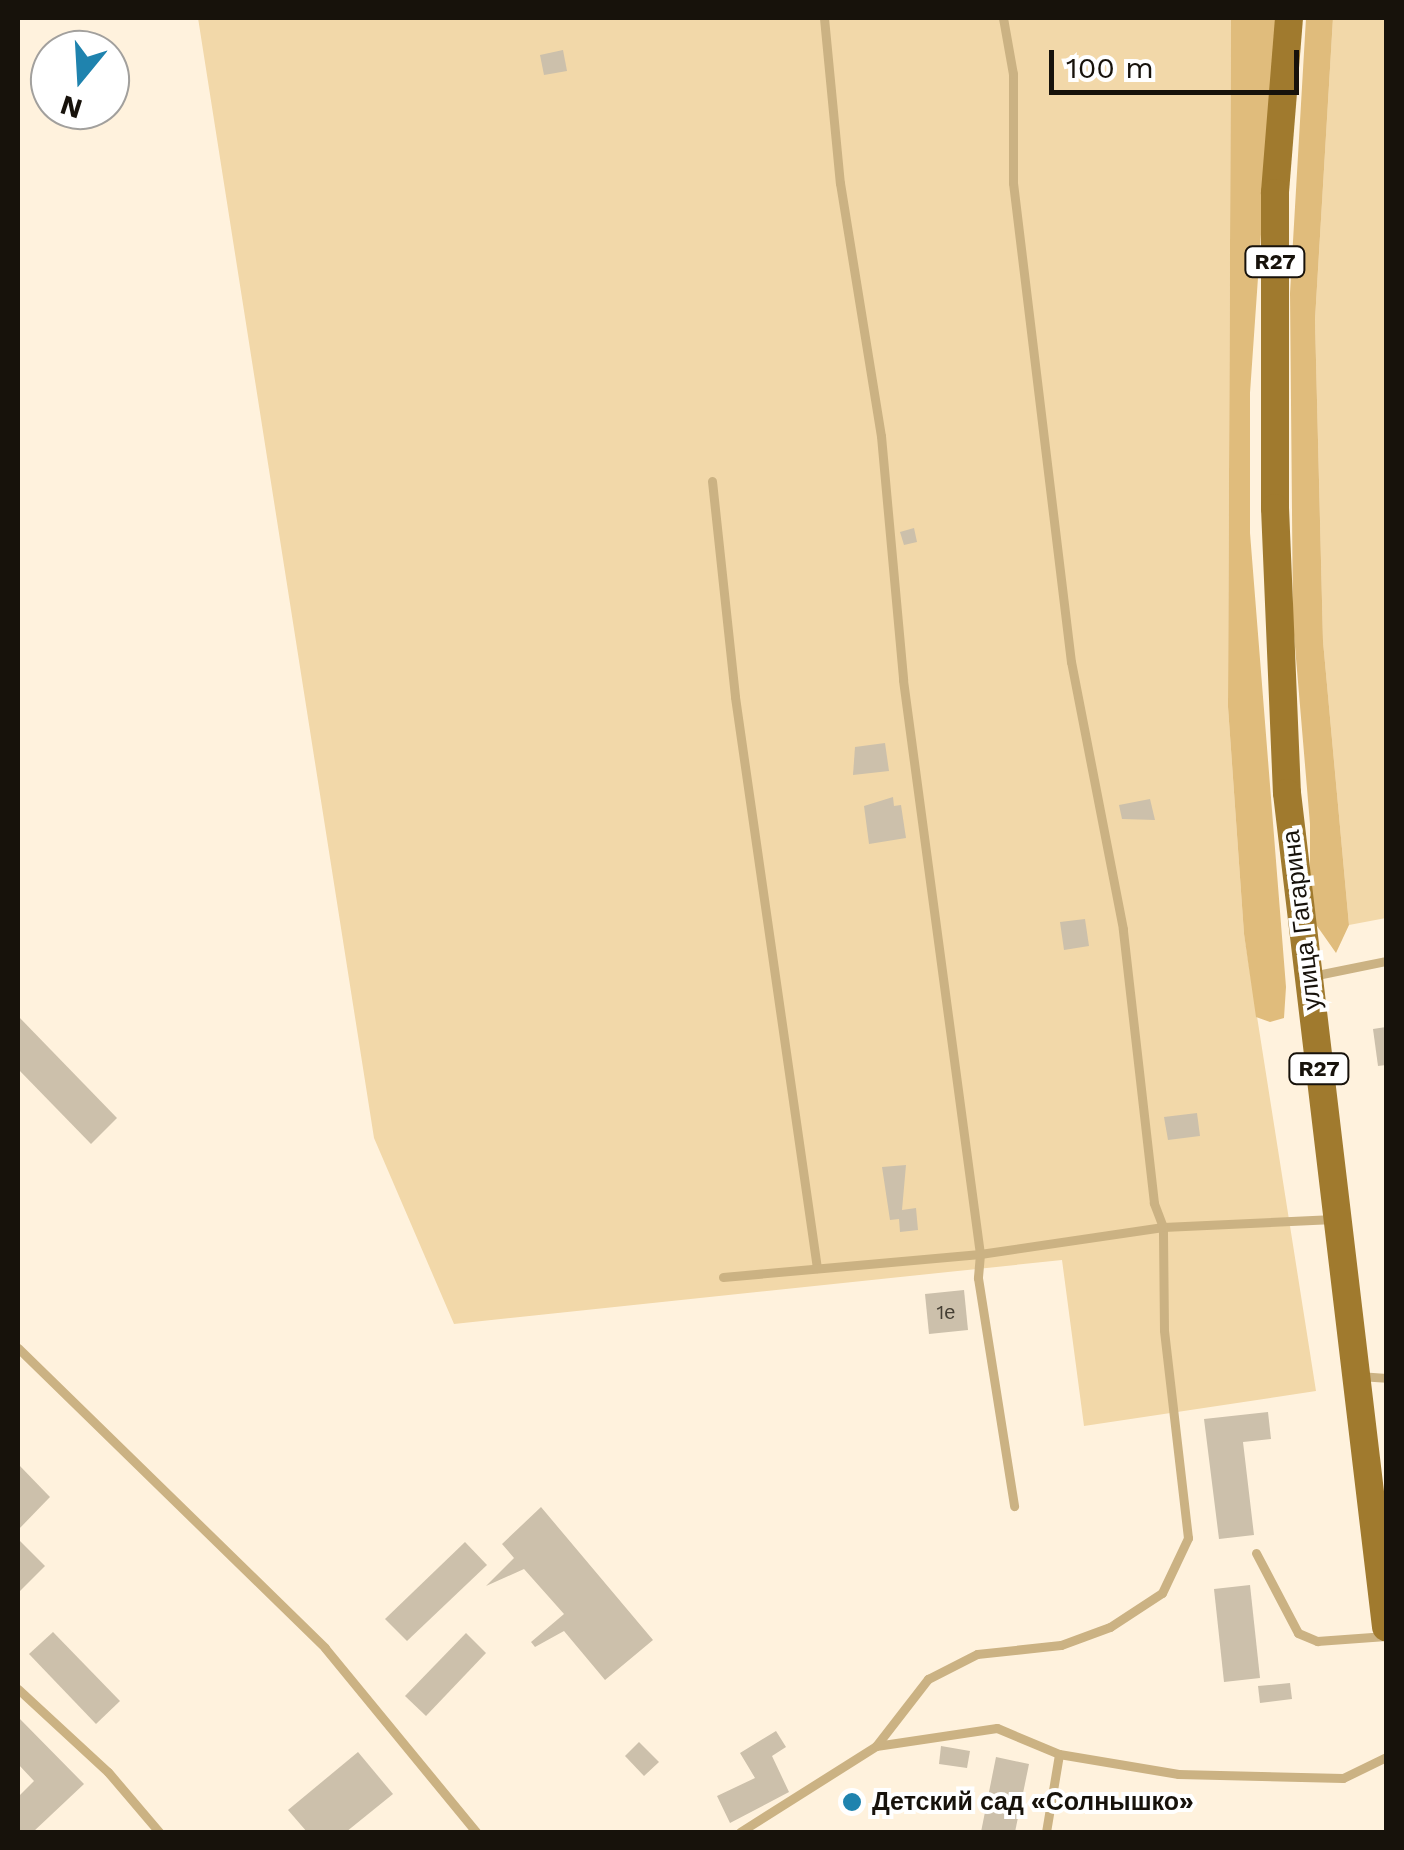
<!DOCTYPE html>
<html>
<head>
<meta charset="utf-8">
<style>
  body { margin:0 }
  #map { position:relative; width:1404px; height:1850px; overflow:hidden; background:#fff2dd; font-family:"Work Sans",sans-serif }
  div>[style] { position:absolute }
  .green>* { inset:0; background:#f2d8a9 }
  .forest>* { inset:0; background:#e0bc7c }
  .building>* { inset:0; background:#ccc0ab }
  .service>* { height:9px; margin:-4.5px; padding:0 4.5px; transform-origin:4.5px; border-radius:4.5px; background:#cbb283 }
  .primary>* { height:28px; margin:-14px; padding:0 14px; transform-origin:14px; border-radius:14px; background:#a07a2e }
  .dots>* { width:28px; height:28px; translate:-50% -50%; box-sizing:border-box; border:5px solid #fff; border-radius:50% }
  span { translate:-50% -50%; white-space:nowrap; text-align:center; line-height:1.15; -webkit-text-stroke:8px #fff; paint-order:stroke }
  .number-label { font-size:20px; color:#443e33 }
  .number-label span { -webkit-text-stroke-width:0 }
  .shield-label span { padding:2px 8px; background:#fff; border:2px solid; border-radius:8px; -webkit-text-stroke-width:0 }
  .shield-label { font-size:22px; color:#17120b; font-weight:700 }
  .street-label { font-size:25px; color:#17120b }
  .poi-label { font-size:25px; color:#17120b; font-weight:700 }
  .left { translate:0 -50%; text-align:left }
  .frame { position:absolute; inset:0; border:20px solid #17120b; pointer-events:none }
  .north { position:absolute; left:30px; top:30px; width:100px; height:100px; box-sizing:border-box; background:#fff; border:2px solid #a2a09d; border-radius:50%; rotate:198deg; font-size:28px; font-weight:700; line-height:40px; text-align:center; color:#17120b }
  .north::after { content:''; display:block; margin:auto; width:35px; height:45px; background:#1f83ae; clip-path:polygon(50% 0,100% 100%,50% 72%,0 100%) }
  .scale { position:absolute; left:1049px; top:50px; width:250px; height:45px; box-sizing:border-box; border:5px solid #17120b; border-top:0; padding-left:12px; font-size:30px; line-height:35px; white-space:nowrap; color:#17120b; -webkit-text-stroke:8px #fff; paint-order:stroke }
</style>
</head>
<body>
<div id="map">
  <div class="green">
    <div style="clip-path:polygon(198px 18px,1231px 18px,1228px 707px,1244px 934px,1316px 1391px,1084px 1426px,1062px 1260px,454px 1324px,374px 1138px)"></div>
    <div style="clip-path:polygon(1333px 18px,1386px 18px,1386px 918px,1349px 925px,1323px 641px,1315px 320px)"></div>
  </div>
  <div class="forest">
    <div style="clip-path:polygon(1231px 18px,1276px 18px,1250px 393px,1250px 533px,1286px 987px,1284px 1018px,1270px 1022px,1256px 1017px,1244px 934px,1228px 707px)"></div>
    <div style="clip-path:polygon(1306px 18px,1333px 18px,1315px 320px,1323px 641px,1349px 925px,1336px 953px,1310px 916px,1310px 824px,1293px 623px,1290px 293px)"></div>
  </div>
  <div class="building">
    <div style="clip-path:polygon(563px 50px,567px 71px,544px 75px,540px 55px)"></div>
    <div style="clip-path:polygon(914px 528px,917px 542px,904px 545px,900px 532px)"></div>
    <div style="clip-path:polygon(885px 743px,889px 771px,853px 775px,855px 747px)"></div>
    <div style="clip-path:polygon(893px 797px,894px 806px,901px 805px,906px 838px,869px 844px,864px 806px)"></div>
    <div style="clip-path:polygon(1150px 799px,1155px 820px,1122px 819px,1119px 805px)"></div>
    <div style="clip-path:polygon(1085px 919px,1089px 946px,1064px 950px,1060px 922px)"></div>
    <div style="clip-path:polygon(18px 1016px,117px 1118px,91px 1144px,18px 1069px)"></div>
    <div style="clip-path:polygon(1386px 1027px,1386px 1065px,1378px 1066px,1373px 1029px)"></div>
    <div style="clip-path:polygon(1197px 1113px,1200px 1136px,1168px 1140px,1164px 1117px)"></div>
    <div style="clip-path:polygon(906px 1165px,902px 1210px,916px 1208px,918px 1230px,900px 1232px,899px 1219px,890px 1220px,882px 1167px)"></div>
    <div style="clip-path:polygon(964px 1290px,968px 1330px,929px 1334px,925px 1294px)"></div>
    <div style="clip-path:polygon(1268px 1412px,1271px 1439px,1243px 1442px,1254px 1535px,1219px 1539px,1204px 1419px)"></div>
    <div style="clip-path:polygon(18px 1464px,50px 1497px,18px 1530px)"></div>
    <div style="clip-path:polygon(541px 1507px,653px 1640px,605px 1680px,564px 1631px,535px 1647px,531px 1642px,564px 1614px,524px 1569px,486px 1586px,514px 1558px,502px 1544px)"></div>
    <div style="clip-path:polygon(18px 1539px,45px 1566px,18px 1593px)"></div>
    <div style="clip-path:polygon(465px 1542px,487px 1565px,407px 1641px,385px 1619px)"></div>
    <div style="clip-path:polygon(1250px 1585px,1260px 1678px,1224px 1682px,1214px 1589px)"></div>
    <div style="clip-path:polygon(53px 1632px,120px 1701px,96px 1724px,29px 1654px)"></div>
    <div style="clip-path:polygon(466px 1633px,486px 1653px,426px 1716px,405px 1696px)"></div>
    <div style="clip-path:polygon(1290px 1683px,1292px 1699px,1260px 1703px,1258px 1686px)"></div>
    <div style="clip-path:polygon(18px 1717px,84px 1784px,33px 1832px,18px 1832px,18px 1797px,34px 1781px,18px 1764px)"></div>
    <div style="clip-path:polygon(776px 1731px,786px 1747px,772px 1756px,789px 1792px,730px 1823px,717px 1796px,755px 1778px,740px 1753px)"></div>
    <div style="clip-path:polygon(639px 1742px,659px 1762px,644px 1776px,625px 1756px)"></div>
    <div style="clip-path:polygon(941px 1746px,970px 1751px,967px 1768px,939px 1764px)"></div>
    <div style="clip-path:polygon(358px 1752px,393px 1794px,346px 1832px,307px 1832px,288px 1810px)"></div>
    <div style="clip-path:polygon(996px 1757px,1029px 1764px,1015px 1832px,981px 1832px)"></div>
  </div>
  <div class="service">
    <div style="left:824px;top:18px;width:166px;rotate:84.5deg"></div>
    <div style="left:840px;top:183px;width:256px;rotate:80.8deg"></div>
    <div style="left:881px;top:436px;width:245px;rotate:84.8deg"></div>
    <div style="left:903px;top:680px;width:579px;rotate:82.36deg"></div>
    <div style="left:980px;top:1254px;width:24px;rotate:95deg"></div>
    <div style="left:978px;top:1278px;width:231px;rotate:81deg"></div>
    <div style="left:712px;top:481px;width:217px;rotate:83.9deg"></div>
    <div style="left:735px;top:697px;width:577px;rotate:81.83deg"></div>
    <div style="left:1312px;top:976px;width:76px;rotate:-11.5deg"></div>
    <div style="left:723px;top:1277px;width:258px;rotate:-5.1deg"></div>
    <div style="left:980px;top:1254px;width:185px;rotate:-8.4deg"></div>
    <div style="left:1163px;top:1227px;width:171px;rotate:-2.7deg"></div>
    <div style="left:18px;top:1348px;width:429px;rotate:44.3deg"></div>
    <div style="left:325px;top:1648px;width:238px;rotate:50.6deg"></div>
    <div style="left:1359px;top:1376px;width:27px;rotate:4deg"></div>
    <div style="left:1256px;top:1553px;width:90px;rotate:62.3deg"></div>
    <div style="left:1298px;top:1633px;width:21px;rotate:23deg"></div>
    <div style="left:1317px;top:1641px;width:69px;rotate:-4.1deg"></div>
    <div style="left:18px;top:1689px;width:122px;rotate:42.7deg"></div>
    <div style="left:108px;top:1772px;width:79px;rotate:49.6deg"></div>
    <div style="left:876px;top:1746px;width:122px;rotate:-8.5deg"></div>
    <div style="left:997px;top:1728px;width:67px;rotate:22.8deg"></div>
    <div style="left:740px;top:1832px;width:161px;rotate:-32.3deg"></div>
    <div style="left:876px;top:1746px;width:85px;rotate:-52.2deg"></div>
    <div style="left:928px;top:1679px;width:55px;rotate:-27deg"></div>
    <div style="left:977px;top:1654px;width:84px;rotate:-6.1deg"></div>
    <div style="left:1061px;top:1645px;width:52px;rotate:-20.2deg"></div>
    <div style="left:1110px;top:1627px;width:62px;rotate:-33.2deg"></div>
    <div style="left:1162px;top:1593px;width:61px;rotate:-64.7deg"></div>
    <div style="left:1188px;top:1538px;width:209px;rotate:-96.6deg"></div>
    <div style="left:1164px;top:1330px;width:103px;rotate:-90.6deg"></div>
    <div style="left:1163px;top:1227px;width:26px;rotate:-111deg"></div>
    <div style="left:1154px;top:1203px;width:276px;rotate:-96.5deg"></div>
    <div style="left:1123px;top:929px;width:272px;rotate:-101deg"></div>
    <div style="left:1071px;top:662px;width:482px;rotate:-96.9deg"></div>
    <div style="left:1013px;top:183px;width:109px;rotate:-90deg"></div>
    <div style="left:1013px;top:74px;width:57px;rotate:-100.1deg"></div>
    <div style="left:1046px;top:1832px;width:79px;rotate:-80.5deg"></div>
    <div style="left:1059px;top:1754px;width:121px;rotate:9.5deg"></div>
    <div style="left:1178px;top:1774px;width:165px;rotate:1.4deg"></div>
    <div style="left:1343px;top:1778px;width:48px;rotate:-26deg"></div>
  </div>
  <div class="primary">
    <div style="left:1289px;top:18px;width:176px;rotate:94.6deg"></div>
    <div style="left:1275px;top:193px;width:315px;rotate:90deg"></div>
    <div style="left:1275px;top:508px;width:285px;rotate:87.6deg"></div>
    <div style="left:1287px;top:793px;width:840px;rotate:83.23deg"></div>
  </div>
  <div class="dots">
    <div style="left:852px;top:1802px;background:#1f83ae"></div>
  </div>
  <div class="number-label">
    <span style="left:946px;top:1312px">1е</span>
  </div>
  <div class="shield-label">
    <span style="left:1275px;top:262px">R27</span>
    <span style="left:1319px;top:1069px">R27</span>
  </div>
  <div class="street-label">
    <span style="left:1302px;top:920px;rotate:-97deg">улица Гагарина</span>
  </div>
  <div class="poi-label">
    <span class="left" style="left:872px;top:1802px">Детский сад «Солнышко»</span>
  </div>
  <div class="frame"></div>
  <div class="north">N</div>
  <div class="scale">100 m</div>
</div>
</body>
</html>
